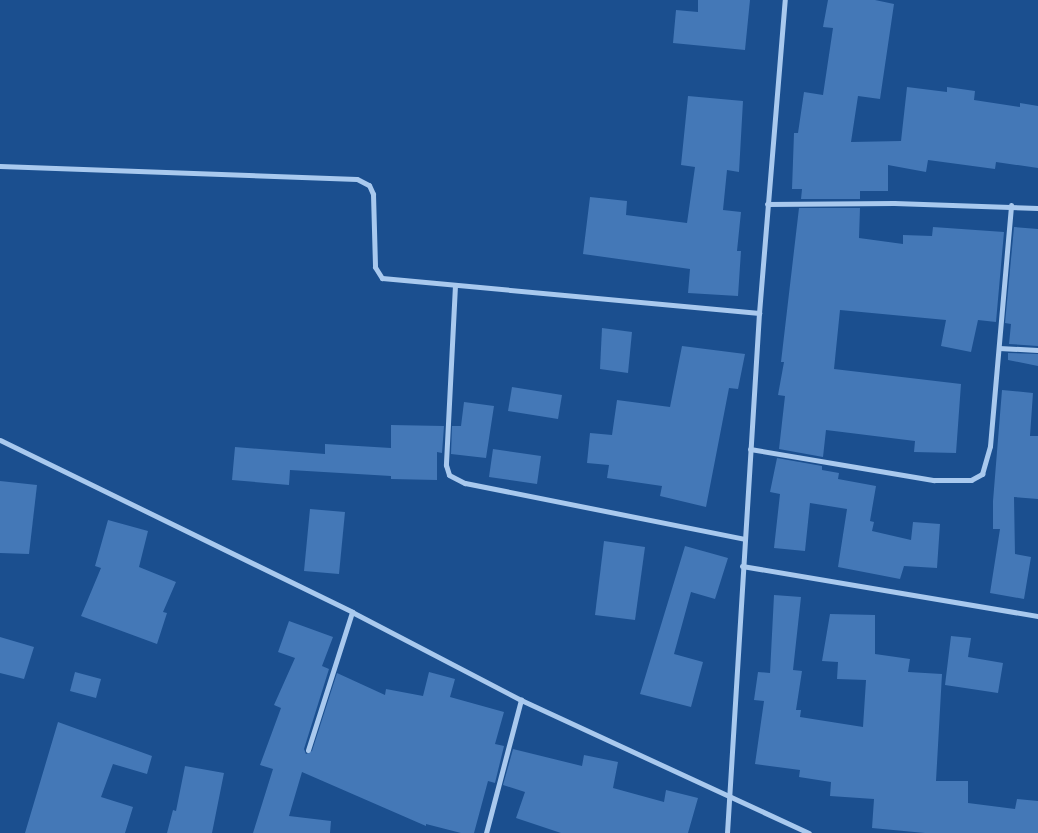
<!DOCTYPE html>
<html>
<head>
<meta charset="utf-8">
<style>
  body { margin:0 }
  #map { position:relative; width:1038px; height:833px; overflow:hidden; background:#1b4f8f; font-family:"Public Sans",sans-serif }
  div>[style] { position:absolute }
  .building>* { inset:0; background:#4478b7 }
  .minor>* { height:5px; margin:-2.5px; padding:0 2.5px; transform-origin:2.5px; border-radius:2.5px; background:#a9c9ee }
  span { translate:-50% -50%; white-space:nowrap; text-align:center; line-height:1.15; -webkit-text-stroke:4px #1b4f8f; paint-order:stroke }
</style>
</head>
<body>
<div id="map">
  <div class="building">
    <div style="clip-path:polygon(698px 0,750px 0,745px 50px,673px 43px,676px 10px,698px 12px)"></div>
    <div style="clip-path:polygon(828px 0,875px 0,894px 4px,880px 99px,858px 96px,851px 142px,901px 141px,907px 87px,947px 92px,947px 87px,975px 91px,974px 100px,1020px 107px,1020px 103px,1038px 106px,1038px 168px,996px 162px,995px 169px,928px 160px,926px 172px,888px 165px,888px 191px,860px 191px,860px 199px,801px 199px,802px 189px,792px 189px,794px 133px,798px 133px,804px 92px,823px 95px,833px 28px,823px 27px)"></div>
    <div style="clip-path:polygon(688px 96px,743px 101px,739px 172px,727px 170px,723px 210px,741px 212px,737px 251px,741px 251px,738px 296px,688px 293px,690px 269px,583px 254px,590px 197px,627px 201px,626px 215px,687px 223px,695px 167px,681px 165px)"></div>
    <div style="clip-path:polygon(799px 208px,860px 208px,859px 238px,903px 244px,903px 235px,932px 236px,933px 227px,1004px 232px,996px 322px,978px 320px,971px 352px,941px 346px,946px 320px,840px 310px,834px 369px,961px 384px,956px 453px,914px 452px,915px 441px,826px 430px,823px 457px,779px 449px,785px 396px,778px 395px,784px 362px,781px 362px)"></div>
    <div style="clip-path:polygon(1014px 227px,1038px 229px,1038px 346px,1009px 344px,1011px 324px,1005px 323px)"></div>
    <div style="clip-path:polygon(602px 328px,632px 332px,628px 373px,600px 369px)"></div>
    <div style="clip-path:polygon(682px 346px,745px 354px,738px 389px,729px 388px,706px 507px,660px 496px,662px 486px,607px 478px,609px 465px,587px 463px,590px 433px,612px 435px,617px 400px,670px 407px)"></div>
    <div style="clip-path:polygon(1008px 353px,1038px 354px,1038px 366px,1008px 360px)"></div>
    <div style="clip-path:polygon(512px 387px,562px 395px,558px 419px,508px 411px)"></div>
    <div style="clip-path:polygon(1002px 390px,1033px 393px,1030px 436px,1038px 436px,1038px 499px,1014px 497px,1015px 554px,1031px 557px,1024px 599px,990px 593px,1000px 529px,993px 529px,993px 501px)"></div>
    <div style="clip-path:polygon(464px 402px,494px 406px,486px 458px,451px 454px,452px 426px,461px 426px)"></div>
    <div style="clip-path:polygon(391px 425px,444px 426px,442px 453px,437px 452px,437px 480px,391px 479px,391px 476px,290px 470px,289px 485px,232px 480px,235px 447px,325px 454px,325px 444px,391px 448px)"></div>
    <div style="clip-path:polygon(493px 449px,541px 456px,537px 484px,489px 477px)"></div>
    <div style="clip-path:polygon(777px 458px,822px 466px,822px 470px,839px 473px,838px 479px,876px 486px,870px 521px,874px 522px,872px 531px,911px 540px,913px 522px,940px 524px,937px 568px,904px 566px,900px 579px,838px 567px,847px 509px,810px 503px,805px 551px,774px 548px,780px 494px,770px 492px)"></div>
    <div style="clip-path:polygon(0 481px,37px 485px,29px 554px,0 553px)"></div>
    <div style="clip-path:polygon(310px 509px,345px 512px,339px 574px,304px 571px)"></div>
    <div style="clip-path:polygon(108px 520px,148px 531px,139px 567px,176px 582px,163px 612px,167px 613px,157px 644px,81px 616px,101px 568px,95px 566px)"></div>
    <div style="clip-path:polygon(604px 541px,645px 547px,635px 620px,595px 615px)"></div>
    <div style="clip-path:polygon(685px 546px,728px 558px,715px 599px,691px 592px,674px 654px,703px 662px,691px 707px,640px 694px)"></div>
    <div style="clip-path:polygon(774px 595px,801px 597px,793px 670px,802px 671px,796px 710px,801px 710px,800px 717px,863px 727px,866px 680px,837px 679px,838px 662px,822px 661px,830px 614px,875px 615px,875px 654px,910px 659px,908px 672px,942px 674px,936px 781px,968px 781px,968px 803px,1015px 809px,1017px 799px,1038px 801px,1038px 833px,925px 833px,872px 828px,874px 799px,830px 796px,831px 782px,799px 777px,800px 770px,755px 764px,764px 701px,754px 700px,758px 672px,770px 673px)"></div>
    <div style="clip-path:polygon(289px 621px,333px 637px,322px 666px,329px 669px,304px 749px,306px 754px,312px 751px,337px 673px,385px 695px,386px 689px,423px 696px,429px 672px,455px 679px,450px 697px,504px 712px,495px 744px,504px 746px,495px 783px,488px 781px,474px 833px,461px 833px,426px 824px,426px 826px,302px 772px,289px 816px,331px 821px,330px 833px,253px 833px,273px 769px,260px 765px,281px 708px,274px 705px,295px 658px,278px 652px)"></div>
    <div style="clip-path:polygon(951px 636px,971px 638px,968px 657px,1003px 663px,998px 693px,945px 685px)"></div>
    <div style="clip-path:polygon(0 637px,34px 647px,24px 679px,0 673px)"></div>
    <div style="clip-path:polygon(75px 672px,101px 679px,96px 698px,70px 691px)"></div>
    <div style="clip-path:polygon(58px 722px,152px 756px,147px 774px,113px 764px,101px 797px,133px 807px,125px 833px,25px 833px)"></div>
    <div style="clip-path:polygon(513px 749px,582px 766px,584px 755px,618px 762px,613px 788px,664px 802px,666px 790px,698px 798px,688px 833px,561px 833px,516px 818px,525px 792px,503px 785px)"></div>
    <div style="clip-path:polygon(185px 766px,224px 773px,212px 833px,167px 833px,173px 810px,176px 811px)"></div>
  </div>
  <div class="minor">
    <div style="left:0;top:166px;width:357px;rotate:2.1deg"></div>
    <div style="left:357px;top:179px;width:13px;rotate:27deg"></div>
    <div style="left:369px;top:185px;width:10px;rotate:66deg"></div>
    <div style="left:373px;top:194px;width:73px;rotate:88.4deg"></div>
    <div style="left:375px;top:267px;width:13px;rotate:58deg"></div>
    <div style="left:382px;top:278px;width:379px;rotate:5.3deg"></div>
    <div style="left:767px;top:204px;width:127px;rotate:-0.5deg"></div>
    <div style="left:894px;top:203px;width:144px;rotate:2deg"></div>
    <div style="left:455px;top:285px;width:180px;rotate:92.9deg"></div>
    <div style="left:446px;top:465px;width:10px;rotate:73deg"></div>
    <div style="left:449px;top:475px;width:18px;rotate:27deg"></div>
    <div style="left:465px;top:483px;width:285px;rotate:11.3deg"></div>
    <div style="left:999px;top:348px;width:39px;rotate:3deg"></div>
    <div style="left:0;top:440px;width:392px;rotate:26deg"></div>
    <div style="left:352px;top:612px;width:191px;rotate:27.5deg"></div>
    <div style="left:521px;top:700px;width:317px;rotate:24.8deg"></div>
    <div style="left:750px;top:449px;width:187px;rotate:9.6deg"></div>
    <div style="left:934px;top:480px;width:37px"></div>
    <div style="left:971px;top:480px;width:13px;rotate:-29deg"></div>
    <div style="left:982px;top:474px;width:29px;rotate:-74deg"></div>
    <div style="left:990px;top:446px;width:242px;rotate:-85deg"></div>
    <div style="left:742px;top:566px;width:300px;rotate:9.6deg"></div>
    <div style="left:308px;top:750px;width:145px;rotate:-72.3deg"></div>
    <div style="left:486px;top:833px;width:138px;rotate:-75.3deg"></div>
    <div style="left:727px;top:833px;width:521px;rotate:-86.48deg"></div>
    <div style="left:759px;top:313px;width:314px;rotate:-85.3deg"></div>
  </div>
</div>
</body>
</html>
